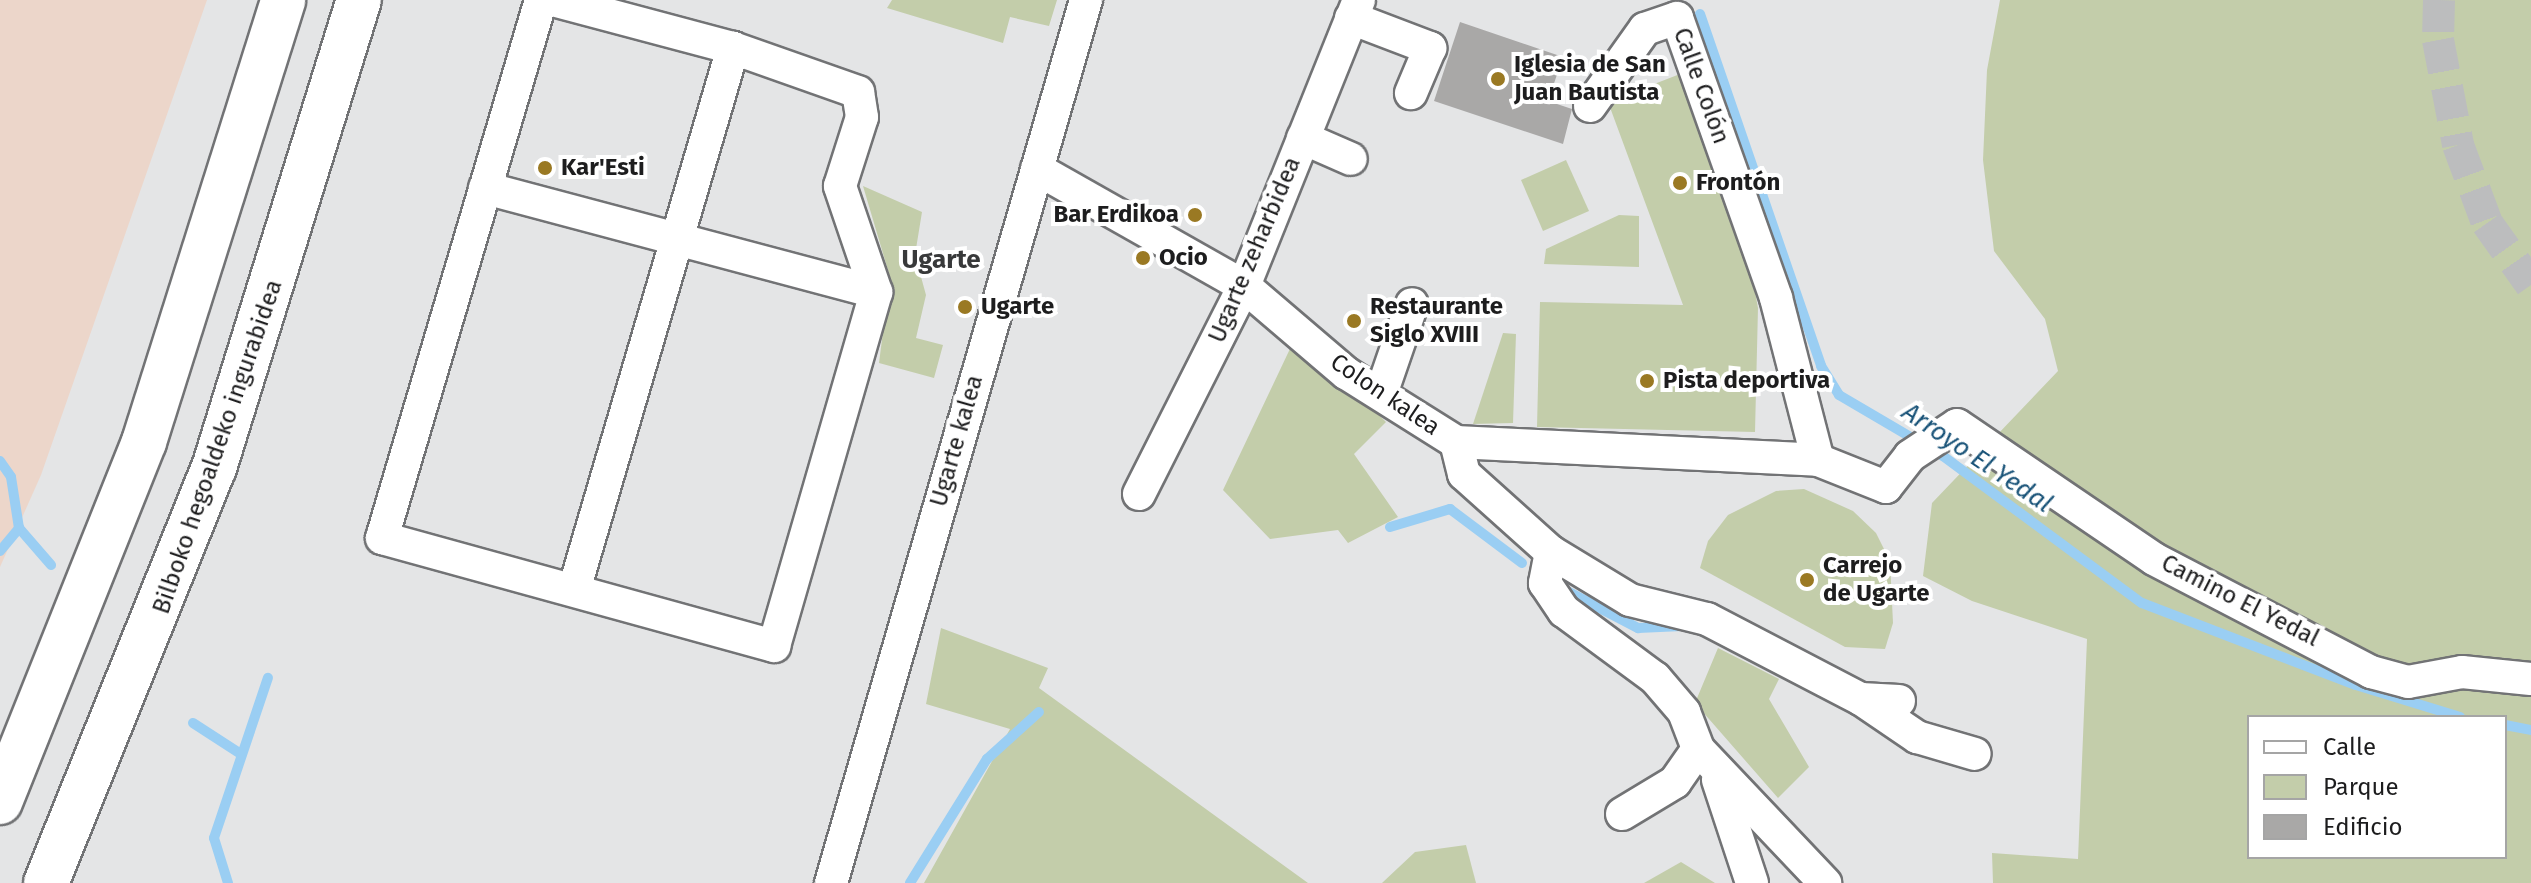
<!DOCTYPE html>
<html>
<head>
<meta charset="utf-8">
<style>
  body { margin:0 }
  #map { position:relative; width:2531px; height:883px; overflow:hidden; background:#e4e5e6; font-family:"Fira Sans",sans-serif }
  div>[style] { position:absolute }
  .industrial>* { inset:0; background:#ecd6ca }
  .green>* { inset:0; background:#c3cdaa }
  .stream>* { height:10px; margin:-5px; padding:0 5px; transform-origin:5px; border-radius:5px; background:#9acef3 }
  .building>* { inset:0; background:#a9a8a7 }
  .minor-tunnel>* { height:32px; margin-top:-16px; transform-origin:0; background:repeating-linear-gradient(90deg,#bcbdbe 0 32px,transparent 0 48px) }
  .roads { filter:drop-shadow(2px 0 #727375) drop-shadow(-2px 0 #727375) drop-shadow(0 2px #727375) drop-shadow(0 -2px #727375) }
  .minor>* { height:32px; margin:-16px; padding:0 16px; transform-origin:16px; border-radius:16px; background:#fff }
  .highway>* { height:44px; margin:-22px; padding:0 22px; transform-origin:22px; border-radius:22px; background:#fff }
  .dots>* { width:22px; height:22px; translate:-50% -50%; box-sizing:border-box; border:4px solid #fff; border-radius:50% }
  span { translate:-50% -50%; white-space:nowrap; text-align:center; line-height:1.15; -webkit-text-stroke:8px #fff; paint-order:stroke }
  .poi-label { font-size:24px; color:#1d1d1e; font-weight:700 }
  .left { translate:0 -50%; text-align:left }
  .right { translate:-100% -50%; text-align:right }
  .street-label { font-size:24px; color:#1d1d1e }
  .neighbourhood-label { font-size:26px; color:#38393a; font-weight:700 }
  .water-label { font-size:26px; color:#195378; font-style:italic }
  .legend { position:absolute; left:2247px; top:715px; width:260px; height:144px; box-sizing:border-box; background:#fff; border:2px solid #a5a5a5; margin:0; padding:10px 14px; list-style:none; font-size:24px; color:#1d1d1e }
  .legend li { display:flex; align-items:center; gap:16px; height:40px }
  .legend b { width:40px; border:2px solid #a5a5a5 }
</style>
</head>
<body>
<div id="map">
  <div class="industrial">
    <div style="clip-path:polygon(0 0,207px 0,41px 475px,0 567px)"></div>
  </div>
  <div class="green">
    <div style="clip-path:polygon(892px 0,1057px 0,1049px 26px,1010px 17px,1003px 43px,887px 8px)"></div>
    <div style="clip-path:polygon(evenodd,2000px 0,2531px 0,2531px 883px,1993px 883px,1992px 853px,2078px 859px,2087px 639px,1972px 601px,1923px 576px,1932px 503px,2058px 371px,2045px 319px,1994px 251px,1983px 160px,1987px 70px,2000px 0,2249px 717px,2505px 717px,2505px 857px,2249px 857px,2249px 717px)"></div>
    <div style="clip-path:polygon(1680px 74px,1750px 265px,1758px 308px,1755px 432px,1537px 427px,1540px 302px,1683px 305px,1608px 102px)"></div>
    <div style="clip-path:polygon(1566px 160px,1589px 211px,1543px 231px,1521px 180px)"></div>
    <div style="clip-path:polygon(863px 186px,922px 212px,915px 255px,926px 295px,916px 338px,943px 345px,934px 378px,879px 363px,890px 277px)"></div>
    <div style="clip-path:polygon(1619px 215px,1639px 216px,1639px 267px,1544px 264px,1546px 249px)"></div>
    <div style="clip-path:polygon(1503px 333px,1516px 334px,1513px 423px,1473px 424px)"></div>
    <div style="clip-path:polygon(1297px 334px,1386px 422px,1354px 454px,1398px 517px,1348px 543px,1338px 530px,1270px 539px,1223px 490px)"></div>
    <div style="clip-path:polygon(1804px 489px,1853px 511px,1876px 533px,1890px 561px,1893px 623px,1885px 649px,1845px 647px,1700px 568px,1708px 541px,1728px 515px,1776px 491px)"></div>
    <div style="clip-path:polygon(941px 628px,1048px 668px,1039px 688px,1308px 883px,924px 883px,1010px 729px,926px 704px)"></div>
    <div style="clip-path:polygon(1718px 648px,1779px 679px,1769px 699px,1809px 767px,1778px 798px,1695px 703px)"></div>
    <div style="clip-path:polygon(1466px 845px,1476px 883px,1382px 883px,1415px 852px)"></div>
    <div style="clip-path:polygon(1681px 862px,1715px 883px,1644px 883px)"></div>
  </div>
  <div class="stream">
    <div style="left:1700px;top:14px;width:372px;rotate:71deg"></div>
    <div style="left:1821px;top:366px;width:34px;rotate:58deg"></div>
    <div style="left:1839px;top:395px;width:121px;rotate:30.4deg"></div>
    <div style="left:1943px;top:456px;width:247px;rotate:36.5deg"></div>
    <div style="left:2142px;top:603px;width:229px;rotate:21deg"></div>
    <div style="left:2356px;top:685px;width:109px;rotate:17.1deg"></div>
    <div style="left:0;top:461px;width:19px;rotate:55deg"></div>
    <div style="left:11px;top:477px;width:52px;rotate:81.1deg"></div>
    <div style="left:19px;top:528px;width:49px;rotate:49.1deg"></div>
    <div style="left:1390px;top:527px;width:63px;rotate:-16.7deg"></div>
    <div style="left:1450px;top:509px;width:90px;rotate:36.9deg"></div>
    <div style="left:0;top:551px;width:30px;rotate:-50deg"></div>
    <div style="left:1563px;top:589px;width:85px;rotate:27.5deg"></div>
    <div style="left:1638px;top:628px;width:44px;rotate:-2.6deg"></div>
    <div style="left:193px;top:723px;width:57px;rotate:32.9deg"></div>
    <div style="left:2505px;top:725px;width:26px;rotate:11deg"></div>
    <div style="left:228px;top:883px;width:47px;rotate:-107.3deg"></div>
    <div style="left:214px;top:838px;width:169px;rotate:-71.4deg"></div>
    <div style="left:910px;top:883px;width:146px;rotate:-58.2deg"></div>
    <div style="left:987px;top:759px;width:70px;rotate:-42.1deg"></div>
  </div>
  <div class="building">
    <div style="clip-path:polygon(1460px 22px,1563px 57px,1548px 101px,1572px 109px,1563px 144px,1434px 101px)"></div>
  </div>
  <div class="minor-tunnel">
    <div style="left:2439px;top:0;width:40px;rotate:91.4deg"></div>
    <div style="left:2438px;top:40px;width:107px;rotate:79.2deg"></div>
    <div style="left:2458px;top:145px;width:83px;rotate:69.6deg"></div>
    <div style="left:2487px;top:223px;width:76px;rotate:54.6deg"></div>
  </div>
  <div class="roads">
    <div class="minor">
      <div style="left:541px;top:0;width:561px;rotate:106.46deg"></div>
      <div style="left:382px;top:538px;width:407px;rotate:15.4deg"></div>
      <div style="left:774px;top:646px;width:368px;rotate:-73.9deg"></div>
      <div style="left:876px;top:292px;width:112px;rotate:-108.8deg"></div>
      <div style="left:840px;top:186px;width:72px;rotate:-72.3deg"></div>
      <div style="left:862px;top:117px;width:25px;rotate:-99deg"></div>
      <div style="left:858px;top:92px;width:133px;rotate:-160.6deg"></div>
      <div style="left:733px;top:48px;width:186px;rotate:-165.1deg"></div>
      <div style="left:1351px;top:18px;width:85px;rotate:20.8deg"></div>
      <div style="left:1430px;top:48px;width:49px;rotate:112.9deg"></div>
      <div style="left:1590px;top:106px;width:95px;rotate:-54.5deg"></div>
      <div style="left:1645px;top:29px;width:34px;rotate:-19deg"></div>
      <div style="left:1677px;top:18px;width:297px;rotate:70.5deg"></div>
      <div style="left:1776px;top:298px;width:167px;rotate:75.5deg"></div>
      <div style="left:1303px;top:138px;width:52px;rotate:23.6deg"></div>
      <div style="left:1037px;top:169px;width:238px;rotate:29.5deg"></div>
      <div style="left:1244px;top:286px;width:134px;rotate:40.5deg"></div>
      <div style="left:1346px;top:373px;width:130px;rotate:32.1deg"></div>
      <div style="left:1456px;top:442px;width:362px;rotate:2.8deg"></div>
      <div style="left:1818px;top:460px;width:73px;rotate:21.7deg"></div>
      <div style="left:1886px;top:487px;width:39px;rotate:-52deg"></div>
      <div style="left:1910px;top:456px;width:56px;rotate:-33.4deg"></div>
      <div style="left:1957px;top:425px;width:238px;rotate:34.2deg"></div>
      <div style="left:2154px;top:559px;width:245px;rotate:27.5deg"></div>
      <div style="left:2371px;top:672px;width:38px;rotate:15deg"></div>
      <div style="left:2408px;top:682px;width:55px;rotate:-10.5deg"></div>
      <div style="left:2462px;top:672px;width:69px;rotate:5.8deg"></div>
      <div style="left:485px;top:188px;width:405px;rotate:14.9deg"></div>
      <div style="left:1381px;top:394px;width:95px;rotate:-71deg"></div>
      <div style="left:1456px;top:442px;width:33px;rotate:76deg"></div>
      <div style="left:1464px;top:474px;width:117px;rotate:41.9deg"></div>
      <div style="left:1551px;top:552px;width:92px;rotate:31.3deg"></div>
      <div style="left:1630px;top:600px;width:79px;rotate:13.9deg"></div>
      <div style="left:1707px;top:619px;width:174px;rotate:27.5deg"></div>
      <div style="left:1861px;top:699px;width:38px;rotate:3deg"></div>
      <div style="left:1139px;top:494px;width:233px;rotate:-63.2deg"></div>
      <div style="left:1244px;top:286px;width:308px;rotate:-68.1deg"></div>
      <div style="left:1551px;top:552px;width:32px;rotate:101deg"></div>
      <div style="left:1545px;top:583px;width:34px;rotate:56deg"></div>
      <div style="left:1564px;top:611px;width:113px;rotate:36.4deg"></div>
      <div style="left:1655px;top:678px;width:45px;rotate:49.5deg"></div>
      <div style="left:1684px;top:712px;width:40px;rotate:69deg"></div>
      <div style="left:1698px;top:749px;width:185px;rotate:46.5deg"></div>
      <div style="left:574px;top:590px;width:565px;rotate:-73.65deg"></div>
      <div style="left:1861px;top:699px;width:68px;rotate:34.2deg"></div>
      <div style="left:1917px;top:737px;width:60px;rotate:16.3deg"></div>
      <div style="left:1718px;top:780px;width:108px;rotate:71.7deg"></div>
      <div style="left:1622px;top:814px;width:62px;rotate:-31.1deg"></div>
      <div style="left:1675px;top:782px;width:40px;rotate:-55.1deg"></div>
      <div style="left:831px;top:883px;width:919px;rotate:-73.89deg"></div>
    </div>
    <div class="highway">
      <div style="left:0;top:802px;width:388px;rotate:-68.2deg"></div>
      <div style="left:144px;top:442px;width:463px;rotate:-72.5deg"></div>
      <div style="left:46px;top:883px;width:448px;rotate:-68deg"></div>
      <div style="left:214px;top:468px;width:490px;rotate:-72.8deg"></div>
    </div>
  </div>
  <div class="dots">
    <div style="left:1498px;top:79px;background:#9a7923"></div>
    <div style="left:545px;top:168px;background:#9a7923"></div>
    <div style="left:1680px;top:183px;background:#9a7923"></div>
    <div style="left:1195px;top:215px;background:#9a7923"></div>
    <div style="left:1143px;top:258px;background:#9a7923"></div>
    <div style="left:965px;top:307px;background:#9a7923"></div>
    <div style="left:1354px;top:321px;background:#9a7923"></div>
    <div style="left:1647px;top:381px;background:#9a7923"></div>
    <div style="left:1807px;top:580px;background:#9a7923"></div>
  </div>
  <div class="poi-label">
    <span class="left" style="left:1514px;top:79px">Iglesia de San<br>Juan Bautista</span>
    <span class="left" style="left:561px;top:168px">Kar'Esti</span>
    <span class="left" style="left:1696px;top:183px">Frontón</span>
    <span class="right" style="left:1179px;top:215px">Bar Erdikoa</span>
    <span class="left" style="left:1159px;top:258px">Ocio</span>
    <span class="left" style="left:981px;top:307px">Ugarte</span>
    <span class="left" style="left:1370px;top:321px">Restaurante<br>Siglo XVIII</span>
    <span class="left" style="left:1663px;top:381px">Pista deportiva</span>
    <span class="left" style="left:1823px;top:580px">Carrejo<br>de Ugarte</span>
  </div>
  <div class="street-label">
    <span style="left:1701px;top:86px;rotate:70deg">Calle Colón</span>
    <span style="left:1255px;top:250px;rotate:-67deg">Ugarte zeharbidea</span>
    <span style="left:1385px;top:395px;rotate:34deg">Colon kalea</span>
    <span style="left:957px;top:441px;rotate:-74deg">Ugarte kalea</span>
    <span style="left:218px;top:447px;rotate:-71deg">Bilboko hegoaldeko ingurabidea</span>
    <span style="left:2240px;top:601px;rotate:27deg">Camino El Yedal</span>
  </div>
  <div class="neighbourhood-label">
    <span style="left:941px;top:260px">Ugarte</span>
  </div>
  <div class="water-label">
    <span style="left:1977px;top:458px;rotate:34deg">Arroyo El Yedal</span>
  </div>
  <ul class="legend">
  <li><b style="height:10px;background:#fff"></b>Calle</li>
  <li><b style="height:22px;background:#c3cdaa"></b>Parque</li>
  <li><b style="height:22px;background:#a9a8a7"></b>Edificio</li>
  </ul>
</div>
</body>
</html>
